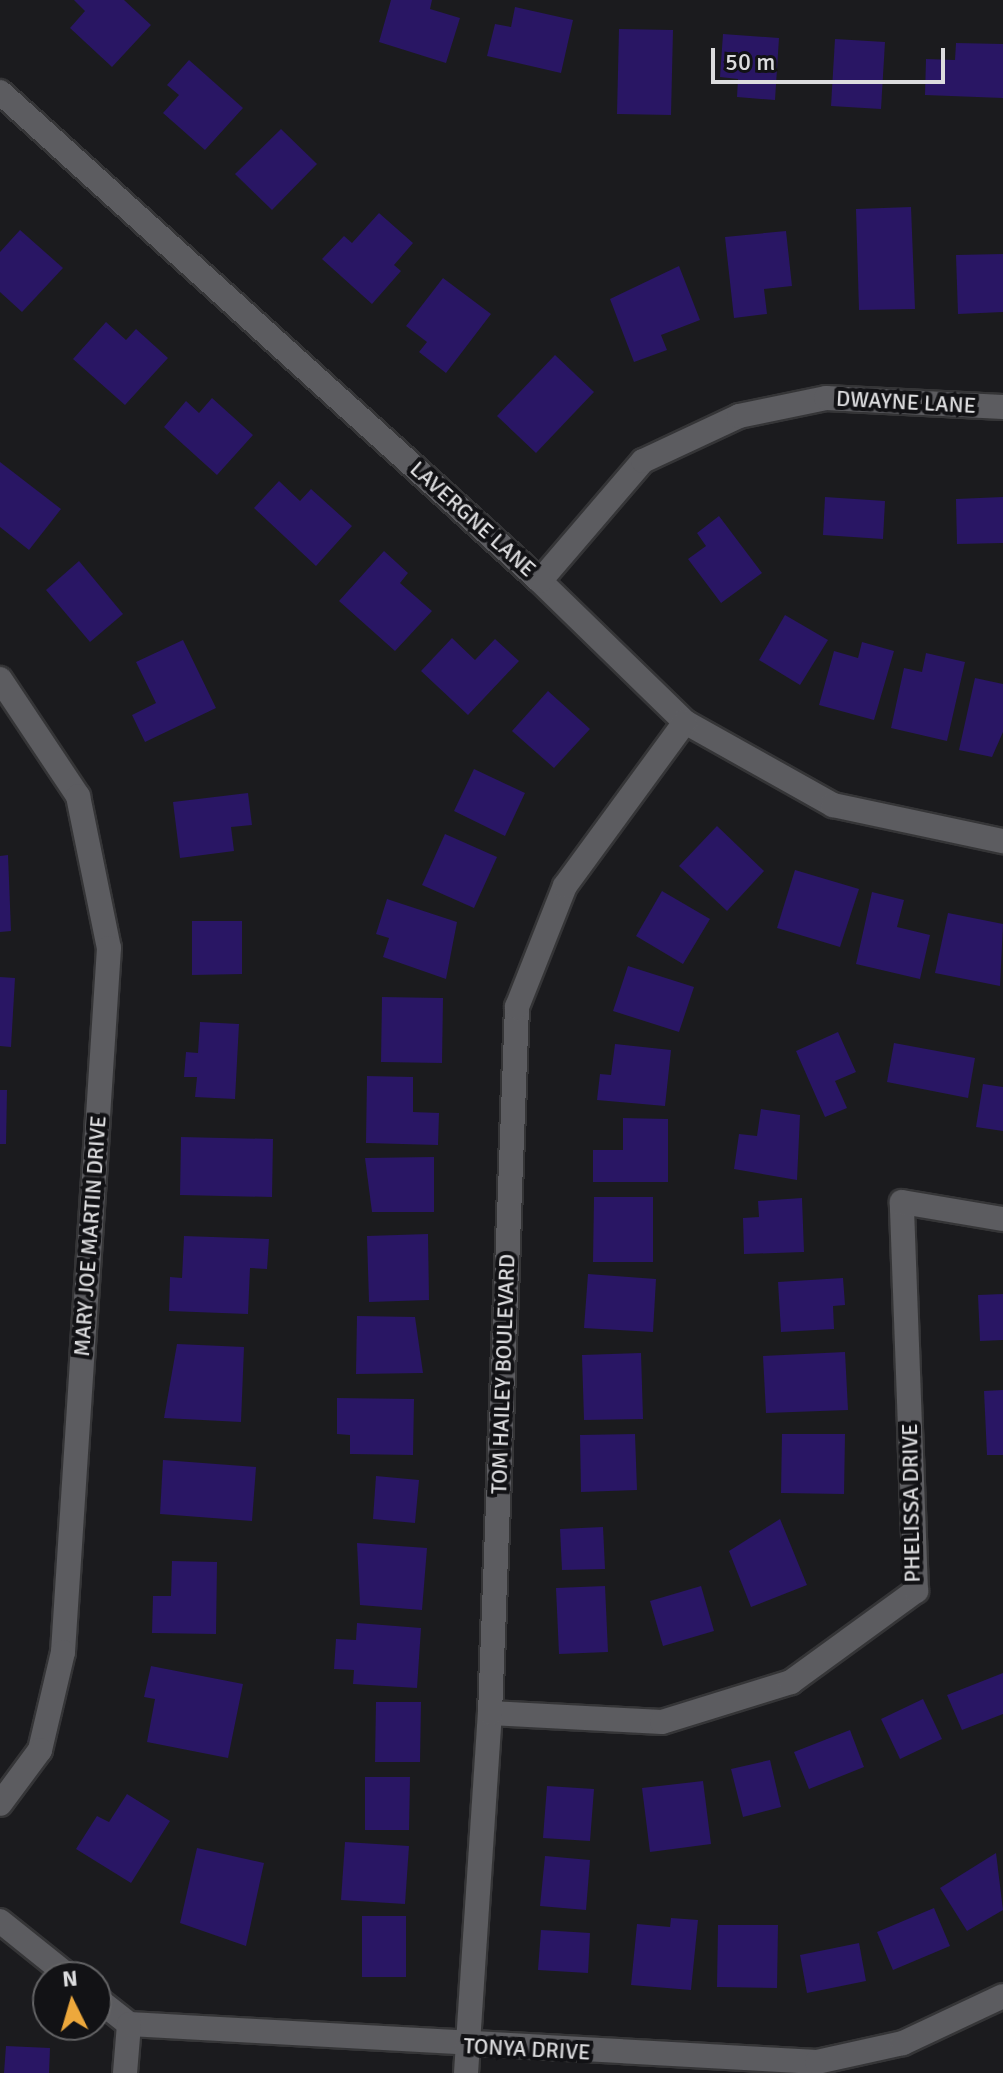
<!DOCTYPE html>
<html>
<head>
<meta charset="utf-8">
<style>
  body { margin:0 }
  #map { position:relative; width:1003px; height:2073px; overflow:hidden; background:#1b1b1e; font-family:Signika,sans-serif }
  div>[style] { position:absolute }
  .building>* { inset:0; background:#291664 }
  .roads { filter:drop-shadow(2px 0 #353537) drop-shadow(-2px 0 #353537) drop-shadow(0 2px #353537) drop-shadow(0 -2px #353537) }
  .minor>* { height:24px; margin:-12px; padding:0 12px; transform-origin:12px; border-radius:12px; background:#5c5c60 }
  span { translate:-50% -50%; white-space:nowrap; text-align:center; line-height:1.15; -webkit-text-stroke:8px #121215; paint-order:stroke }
  .street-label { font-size:22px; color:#dcdcde }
  .north { position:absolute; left:32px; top:1961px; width:80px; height:80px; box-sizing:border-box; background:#121215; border:2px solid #636365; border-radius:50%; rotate:355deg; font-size:22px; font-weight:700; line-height:32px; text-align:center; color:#dcdcde }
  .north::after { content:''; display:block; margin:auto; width:28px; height:36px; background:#eda83c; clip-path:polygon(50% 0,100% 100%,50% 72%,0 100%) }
  .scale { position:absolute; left:711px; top:48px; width:234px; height:36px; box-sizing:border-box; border:4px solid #dcdcde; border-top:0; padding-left:10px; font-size:24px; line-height:28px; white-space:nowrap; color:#dcdcde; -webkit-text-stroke:6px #121215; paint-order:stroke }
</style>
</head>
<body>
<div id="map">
  <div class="building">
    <div style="clip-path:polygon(74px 0,124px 0,151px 25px,112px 67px,70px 28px,85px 11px)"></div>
    <div style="clip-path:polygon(391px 0,432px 0,430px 9px,460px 18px,446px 63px,379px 42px)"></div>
    <div style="clip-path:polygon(515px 7px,573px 20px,561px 73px,487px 56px,495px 24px,511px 27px)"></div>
    <div style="clip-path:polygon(619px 29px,673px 30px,671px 115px,617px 114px)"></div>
    <div style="clip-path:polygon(723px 34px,779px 38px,775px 100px,737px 97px,738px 79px,720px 77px)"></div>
    <div style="clip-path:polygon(835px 39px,885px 42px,881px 109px,831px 106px)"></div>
    <div style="clip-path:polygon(956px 43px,1003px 44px,1003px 98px,925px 95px,926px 59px,955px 60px)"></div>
    <div style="clip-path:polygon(189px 60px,243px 108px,205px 150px,163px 113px,179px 95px,167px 85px)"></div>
    <div style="clip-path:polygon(281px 129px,317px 164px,272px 210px,235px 174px)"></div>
    <div style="clip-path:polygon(911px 207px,915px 309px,859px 310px,856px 209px)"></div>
    <div style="clip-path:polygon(379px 213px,413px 243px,394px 265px,401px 271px,372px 304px,322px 259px,344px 236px,352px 243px)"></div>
    <div style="clip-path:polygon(20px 230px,63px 268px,22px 312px,0 292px,0 252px)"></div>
    <div style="clip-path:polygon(786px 231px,792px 286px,764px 289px,767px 314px,734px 318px,725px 237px)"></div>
    <div style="clip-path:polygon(1003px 254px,1003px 312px,958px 314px,956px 255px)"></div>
    <div style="clip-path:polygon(679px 266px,700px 320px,661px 335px,667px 350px,634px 362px,610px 299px)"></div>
    <div style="clip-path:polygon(443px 278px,491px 314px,446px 373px,419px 352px,427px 342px,406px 326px)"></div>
    <div style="clip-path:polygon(106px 322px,126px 340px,136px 329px,168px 358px,125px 405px,73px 359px)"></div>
    <div style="clip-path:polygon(555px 355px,594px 392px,536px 453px,497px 416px)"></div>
    <div style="clip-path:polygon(212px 398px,253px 435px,217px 475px,164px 427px,186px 401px,199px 413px)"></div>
    <div style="clip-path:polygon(0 462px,61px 509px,29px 550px,0 527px)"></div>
    <div style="clip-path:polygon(279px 481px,300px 501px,311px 489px,352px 526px,316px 566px,254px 508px)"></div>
    <div style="clip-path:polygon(825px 497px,885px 501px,883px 539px,823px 535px)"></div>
    <div style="clip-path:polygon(1003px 497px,1003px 543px,957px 544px,956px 499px)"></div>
    <div style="clip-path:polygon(719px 516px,762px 573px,721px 603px,688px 559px,706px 546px,697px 533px)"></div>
    <div style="clip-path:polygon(384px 551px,408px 573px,400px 583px,432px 611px,395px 651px,339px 601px)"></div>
    <div style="clip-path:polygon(79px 561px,123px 614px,90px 642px,46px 590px)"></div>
    <div style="clip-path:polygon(785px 615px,828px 640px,800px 685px,759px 660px)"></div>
    <div style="clip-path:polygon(452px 638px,475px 660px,495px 639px,519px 661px,468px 715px,421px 671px)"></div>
    <div style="clip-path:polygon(183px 640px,216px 708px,145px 742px,132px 715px,156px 703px,136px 662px)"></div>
    <div style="clip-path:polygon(862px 642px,894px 651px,874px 720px,819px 705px,834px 651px,858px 658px)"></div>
    <div style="clip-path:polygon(926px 653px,965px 662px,947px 741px,891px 728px,904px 668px,922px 672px)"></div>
    <div style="clip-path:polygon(975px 678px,1003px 684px,1003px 732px,992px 757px,959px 750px)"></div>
    <div style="clip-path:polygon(548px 691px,590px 729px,554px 768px,512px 731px)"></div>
    <div style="clip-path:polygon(474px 769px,525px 793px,505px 836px,454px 811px)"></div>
    <div style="clip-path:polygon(248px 793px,252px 825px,231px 827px,234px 851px,180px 858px,173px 802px)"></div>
    <div style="clip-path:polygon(717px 826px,764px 871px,727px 911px,679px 866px)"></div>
    <div style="clip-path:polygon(445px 834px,497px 857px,474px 908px,422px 885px)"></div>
    <div style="clip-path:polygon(8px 855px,11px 931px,0 932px,0 856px)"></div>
    <div style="clip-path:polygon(795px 870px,859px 889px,840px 947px,777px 928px)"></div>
    <div style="clip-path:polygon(662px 891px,710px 919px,683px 964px,636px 936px)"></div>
    <div style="clip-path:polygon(872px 892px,904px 900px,897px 927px,930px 935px,920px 979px,856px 964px)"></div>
    <div style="clip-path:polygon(387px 899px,457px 922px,446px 979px,383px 957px,389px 938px,376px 934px)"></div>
    <div style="clip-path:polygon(948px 913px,1003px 924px,1000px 986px,935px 973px)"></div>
    <div style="clip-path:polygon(192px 921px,242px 921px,242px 974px,192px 975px)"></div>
    <div style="clip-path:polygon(628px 966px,694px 987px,679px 1032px,613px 1011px)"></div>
    <div style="clip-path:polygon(0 977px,15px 978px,11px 1047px,0 1046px)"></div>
    <div style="clip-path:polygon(382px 997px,443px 998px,442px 1063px,381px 1062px)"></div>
    <div style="clip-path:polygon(200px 1022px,239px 1024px,235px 1099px,195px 1097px,197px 1077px,184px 1077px,186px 1052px,198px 1053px)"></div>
    <div style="clip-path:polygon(838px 1032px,856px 1072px,835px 1081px,847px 1108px,825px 1117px,796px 1051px)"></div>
    <div style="clip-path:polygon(894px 1043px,975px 1058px,968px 1098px,887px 1082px)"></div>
    <div style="clip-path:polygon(615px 1044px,671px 1050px,665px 1106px,597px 1100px,600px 1074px,611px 1075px)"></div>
    <div style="clip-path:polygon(367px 1076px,413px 1077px,413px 1112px,439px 1113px,438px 1145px,366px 1143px)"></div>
    <div style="clip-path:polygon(983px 1084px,1003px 1087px,1003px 1131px,976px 1127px)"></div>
    <div style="clip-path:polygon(0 1090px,7px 1090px,6px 1144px,0 1144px)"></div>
    <div style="clip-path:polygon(761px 1109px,800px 1115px,797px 1180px,734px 1169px,739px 1134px,757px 1136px)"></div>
    <div style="clip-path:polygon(623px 1118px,668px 1119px,668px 1182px,593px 1182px,593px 1150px,623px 1150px)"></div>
    <div style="clip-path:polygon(181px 1137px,273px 1139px,272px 1197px,180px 1195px)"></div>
    <div style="clip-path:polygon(434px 1157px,434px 1212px,372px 1212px,365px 1158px)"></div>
    <div style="clip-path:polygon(594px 1197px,653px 1197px,653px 1262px,593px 1262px)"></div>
    <div style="clip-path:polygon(802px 1198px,804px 1252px,744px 1254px,743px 1218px,759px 1217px,758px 1201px)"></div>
    <div style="clip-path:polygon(428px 1234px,429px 1300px,369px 1302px,367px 1236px)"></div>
    <div style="clip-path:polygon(184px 1236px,269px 1239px,267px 1269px,250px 1268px,248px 1314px,169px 1311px,170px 1277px,182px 1278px)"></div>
    <div style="clip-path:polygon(588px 1274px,656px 1279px,653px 1332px,584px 1328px)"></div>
    <div style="clip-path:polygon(843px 1278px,845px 1305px,833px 1306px,834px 1329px,781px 1332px,778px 1282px)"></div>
    <div style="clip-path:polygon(1003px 1294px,1003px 1340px,980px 1341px,978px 1295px)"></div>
    <div style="clip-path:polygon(357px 1316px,415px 1317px,423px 1373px,356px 1374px)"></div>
    <div style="clip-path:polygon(177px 1344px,244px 1347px,241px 1422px,164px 1418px)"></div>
    <div style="clip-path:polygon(845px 1352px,848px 1410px,766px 1413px,763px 1356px)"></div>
    <div style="clip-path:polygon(641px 1353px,643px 1419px,584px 1420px,582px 1355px)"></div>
    <div style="clip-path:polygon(1003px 1390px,1003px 1455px,987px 1455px,984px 1391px)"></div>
    <div style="clip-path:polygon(337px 1398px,414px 1399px,413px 1455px,350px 1454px,350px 1435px,337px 1434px)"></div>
    <div style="clip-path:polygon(635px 1434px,637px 1490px,581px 1492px,580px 1435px)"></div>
    <div style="clip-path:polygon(782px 1434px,845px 1434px,844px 1494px,781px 1493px)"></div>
    <div style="clip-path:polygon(163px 1460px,256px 1467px,252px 1521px,160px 1514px)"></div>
    <div style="clip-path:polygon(376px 1476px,419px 1480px,415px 1523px,373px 1519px)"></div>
    <div style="clip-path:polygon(780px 1519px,807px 1585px,751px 1607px,729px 1551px)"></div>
    <div style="clip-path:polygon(603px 1527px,605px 1569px,562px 1570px,560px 1529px)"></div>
    <div style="clip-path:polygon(357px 1543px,427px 1548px,422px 1610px,360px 1605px)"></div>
    <div style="clip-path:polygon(172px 1561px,217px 1562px,216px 1634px,152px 1633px,153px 1596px,171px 1596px)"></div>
    <div style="clip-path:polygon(605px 1586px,608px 1652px,559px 1654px,556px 1588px)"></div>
    <div style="clip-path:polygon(701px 1586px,714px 1631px,663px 1646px,650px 1601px)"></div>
    <div style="clip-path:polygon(357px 1623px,421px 1628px,417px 1688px,353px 1684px,354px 1670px,334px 1669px,336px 1639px,356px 1640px)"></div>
    <div style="clip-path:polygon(151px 1666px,243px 1684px,228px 1758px,147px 1742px,155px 1699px,144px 1697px)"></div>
    <div style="clip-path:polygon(1003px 1673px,1003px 1714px,962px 1730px,947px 1695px)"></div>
    <div style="clip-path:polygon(923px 1699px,942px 1739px,900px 1759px,881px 1719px)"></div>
    <div style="clip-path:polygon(376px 1702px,421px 1702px,420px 1762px,375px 1762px)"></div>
    <div style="clip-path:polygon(850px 1730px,864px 1767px,809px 1789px,794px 1752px)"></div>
    <div style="clip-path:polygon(770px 1760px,781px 1807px,743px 1817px,731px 1769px)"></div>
    <div style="clip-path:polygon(365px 1777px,410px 1777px,409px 1830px,365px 1830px)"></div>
    <div style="clip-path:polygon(703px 1781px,711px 1844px,650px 1852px,642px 1788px)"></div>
    <div style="clip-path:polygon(547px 1786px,594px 1789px,590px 1841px,543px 1838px)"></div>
    <div style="clip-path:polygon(127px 1794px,170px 1821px,131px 1883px,76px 1849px,97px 1816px,109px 1822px)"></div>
    <div style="clip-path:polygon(345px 1842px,409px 1846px,405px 1904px,341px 1900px)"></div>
    <div style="clip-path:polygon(197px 1848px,264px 1863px,246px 1946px,180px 1923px)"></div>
    <div style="clip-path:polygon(996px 1853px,1003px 1910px,967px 1931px,940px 1888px)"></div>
    <div style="clip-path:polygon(545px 1856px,590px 1860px,586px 1910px,540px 1906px)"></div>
    <div style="clip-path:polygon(934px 1908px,950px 1946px,893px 1970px,877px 1932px)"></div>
    <div style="clip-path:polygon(362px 1916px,406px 1916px,406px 1977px,362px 1977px)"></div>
    <div style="clip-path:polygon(671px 1918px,698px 1920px,691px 1990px,631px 1985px,637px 1924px,670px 1927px)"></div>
    <div style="clip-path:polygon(718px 1925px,778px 1925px,777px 1988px,717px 1987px)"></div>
    <div style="clip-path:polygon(541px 1930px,590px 1933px,588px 1973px,538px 1970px)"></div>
    <div style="clip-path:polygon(859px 1943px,866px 1981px,807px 1993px,800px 1955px)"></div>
    <div style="clip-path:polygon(6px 2046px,50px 2048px,49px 2073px,4px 2073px)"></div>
  </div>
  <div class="roads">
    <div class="minor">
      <div style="left:0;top:92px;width:729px;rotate:42.16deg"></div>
      <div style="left:540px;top:581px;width:202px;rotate:44.2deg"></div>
      <div style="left:685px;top:722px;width:170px;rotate:29.3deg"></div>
      <div style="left:833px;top:805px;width:174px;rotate:12deg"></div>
      <div style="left:540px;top:581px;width:158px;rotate:-49.4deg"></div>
      <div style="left:643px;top:461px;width:106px;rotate:-25.1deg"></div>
      <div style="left:739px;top:416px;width:89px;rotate:-11.7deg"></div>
      <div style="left:826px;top:398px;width:177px;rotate:2.9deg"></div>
      <div style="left:0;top:679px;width:141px;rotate:56.3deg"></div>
      <div style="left:78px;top:796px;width:155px;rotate:78.5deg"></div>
      <div style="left:109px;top:948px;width:706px;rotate:93.74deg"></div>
      <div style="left:63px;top:1652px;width:101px;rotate:103.2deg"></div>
      <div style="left:40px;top:1750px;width:67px;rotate:126.5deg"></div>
      <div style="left:490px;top:1713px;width:172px;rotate:3deg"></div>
      <div style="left:662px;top:1722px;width:135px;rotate:-17.2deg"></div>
      <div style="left:791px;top:1682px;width:155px;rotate:-36.1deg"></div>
      <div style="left:916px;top:1591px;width:389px;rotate:-92.1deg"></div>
      <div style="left:902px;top:1202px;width:102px;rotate:9.6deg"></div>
      <div style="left:0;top:1921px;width:90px;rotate:38.7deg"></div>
      <div style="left:96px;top:1998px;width:42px;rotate:38.2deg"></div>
      <div style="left:129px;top:2024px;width:689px;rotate:3.16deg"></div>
      <div style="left:817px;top:2062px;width:88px;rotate:-12.5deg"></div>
      <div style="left:903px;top:2043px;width:110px;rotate:-25.2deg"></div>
      <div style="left:125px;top:2073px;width:49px;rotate:-85.3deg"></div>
      <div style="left:466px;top:2073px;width:361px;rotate:-86.2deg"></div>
      <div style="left:490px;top:1713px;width:707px;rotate:-87.81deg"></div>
      <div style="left:517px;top:1007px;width:130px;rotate:-68.4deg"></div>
      <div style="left:565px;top:886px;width:203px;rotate:-53.8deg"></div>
    </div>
  </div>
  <div class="street-label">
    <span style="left:906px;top:402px;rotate:3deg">DWAYNE LANE</span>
    <span style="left:473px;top:519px;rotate:42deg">LAVERGNE LANE</span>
    <span style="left:90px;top:1236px;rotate:-86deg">MARY JOE MARTIN DRIVE</span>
    <span style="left:503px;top:1374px;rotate:-88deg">TOM HAILEY BOULEVARD</span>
    <span style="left:911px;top:1503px;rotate:-91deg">PHELISSA DRIVE</span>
    <span style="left:527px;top:2049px;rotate:3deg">TONYA DRIVE</span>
  </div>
  <div class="north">N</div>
  <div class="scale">50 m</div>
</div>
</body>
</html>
